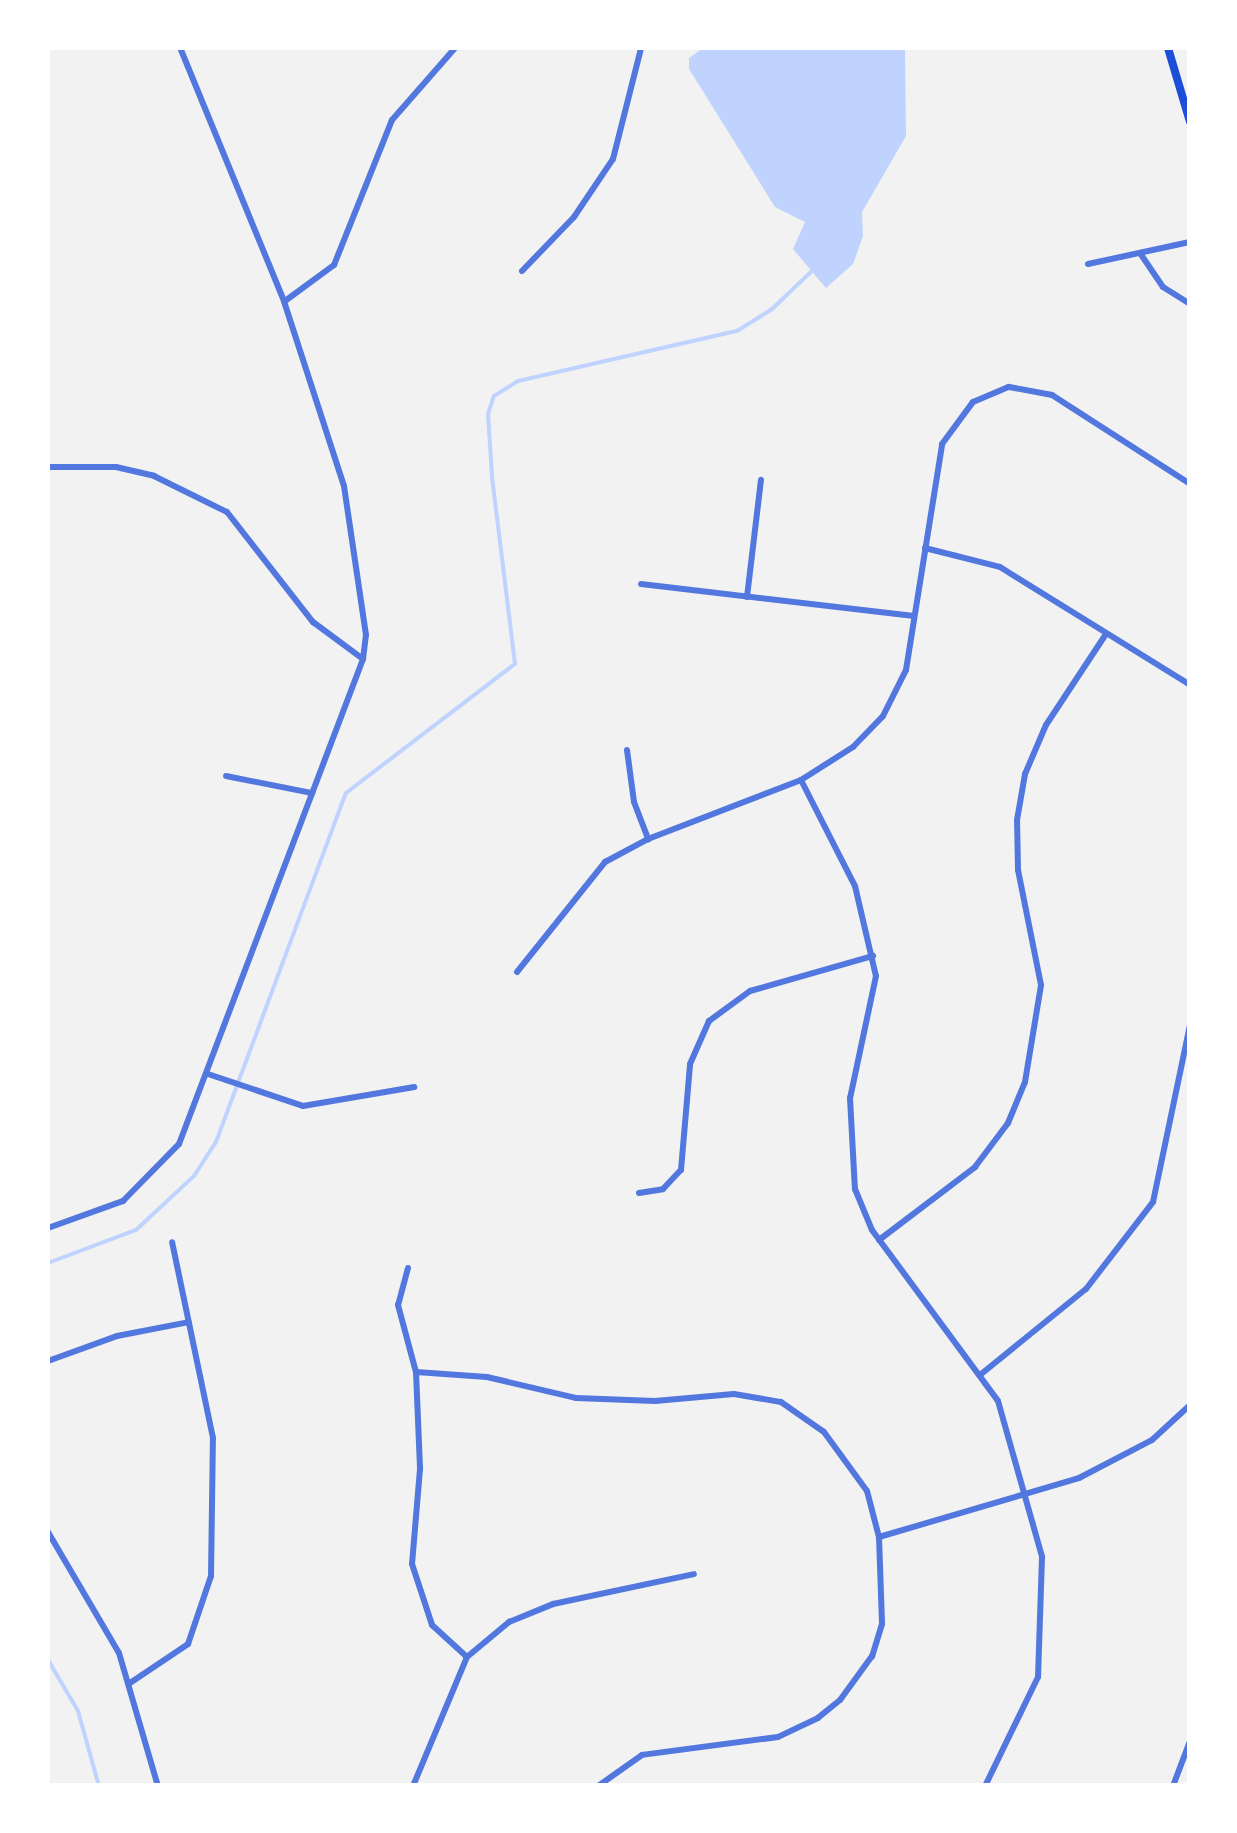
<!DOCTYPE html>
<html>
<head>
<meta charset="utf-8">
<style>
  body { margin:0 }
  #map { position:relative; width:1237px; height:1833px; overflow:hidden; background:#f2f2f2; font-family:Poppins,sans-serif }
  div>[style] { position:absolute }
  .water>* { inset:0; background:#bfd3fe }
  .stream>* { height:4px; margin:-2px; padding:0 2px; transform-origin:2px; border-radius:2px; background:#bfd3fe }
  .minor>* { height:6px; margin:-3px; padding:0 3px; transform-origin:3px; border-radius:3px; background:#5277de }
  .secondary>* { height:8px; margin:-4px; padding:0 4px; transform-origin:4px; border-radius:4px; background:#1d4ed8 }
  span { translate:-50% -50%; white-space:nowrap; text-align:center; line-height:1.15; -webkit-text-stroke:10px #fff; paint-order:stroke }
  .frame { position:absolute; inset:0; border:50px solid #fff; pointer-events:none }
</style>
</head>
<body>
<div id="map">
  <div class="water">
    <div style="clip-path:polygon(703px 48px,905px 48px,906px 136px,862px 212px,863px 236px,853px 264px,826px 288px,793px 249px,805px 222px,775px 207px,689px 69px,689px 58px)"></div>
  </div>
  <div class="stream">
    <div style="left:48px;top:1263px;width:94px;rotate:-20.6deg"></div>
    <div style="left:136px;top:1230px;width:79px;rotate:-43deg"></div>
    <div style="left:194px;top:1176px;width:40px;rotate:-57.1deg"></div>
    <div style="left:216px;top:1142px;width:372px;rotate:-69.6deg"></div>
    <div style="left:346px;top:793px;width:213px;rotate:-37.4deg"></div>
    <div style="left:515px;top:664px;width:189px;rotate:-97deg"></div>
    <div style="left:492px;top:476px;width:62px;rotate:-93.7deg"></div>
    <div style="left:488px;top:414px;width:19px;rotate:-72deg"></div>
    <div style="left:494px;top:396px;width:28px;rotate:-32deg"></div>
    <div style="left:518px;top:381px;width:225px;rotate:-12.9deg"></div>
    <div style="left:737px;top:331px;width:40px;rotate:-32deg"></div>
    <div style="left:771px;top:310px;width:62px;rotate:-43.7deg"></div>
    <div style="left:48px;top:1660px;width:59px;rotate:59.5deg"></div>
    <div style="left:78px;top:1711px;width:78px;rotate:74.4deg"></div>
  </div>
  <div class="minor">
    <div style="left:1140px;top:253px;width:41px;rotate:55.9deg"></div>
    <div style="left:1163px;top:287px;width:32px;rotate:32deg"></div>
    <div style="left:1088px;top:264px;width:104px;rotate:-12.2deg"></div>
    <div style="left:522px;top:271px;width:75px;rotate:-46.1deg"></div>
    <div style="left:574px;top:217px;width:70px;rotate:-56.1deg"></div>
    <div style="left:613px;top:159px;width:114px;rotate:-75.8deg"></div>
    <div style="left:285px;top:301px;width:61px;rotate:-36.3deg"></div>
    <div style="left:334px;top:265px;width:156px;rotate:-68.2deg"></div>
    <div style="left:392px;top:120px;width:96px;rotate:-48.8deg"></div>
    <div style="left:48px;top:467px;width:68px"></div>
    <div style="left:116px;top:467px;width:39px;rotate:13deg"></div>
    <div style="left:154px;top:476px;width:81px;rotate:26.3deg"></div>
    <div style="left:227px;top:512px;width:140px;rotate:52deg"></div>
    <div style="left:313px;top:622px;width:62px;rotate:36.5deg"></div>
    <div style="left:925px;top:548px;width:77px;rotate:14.2deg"></div>
    <div style="left:1000px;top:567px;width:224px;rotate:31.8deg"></div>
    <div style="left:641px;top:584px;width:275px;rotate:6.7deg"></div>
    <div style="left:747px;top:597px;width:118px;rotate:-83.2deg"></div>
    <div style="left:627px;top:750px;width:52px;rotate:82.3deg"></div>
    <div style="left:634px;top:802px;width:40px;rotate:69deg"></div>
    <div style="left:226px;top:776px;width:88px;rotate:11.2deg"></div>
    <div style="left:801px;top:780px;width:119px;rotate:63deg"></div>
    <div style="left:855px;top:886px;width:92px;rotate:76.9deg"></div>
    <div style="left:876px;top:976px;width:125px;rotate:102deg"></div>
    <div style="left:850px;top:1098px;width:91px;rotate:86.9deg"></div>
    <div style="left:855px;top:1189px;width:44px;rotate:67.5deg"></div>
    <div style="left:872px;top:1230px;width:212px;rotate:53.6deg"></div>
    <div style="left:998px;top:1401px;width:162px;rotate:74.2deg"></div>
    <div style="left:1042px;top:1557px;width:120px;rotate:91.9deg"></div>
    <div style="left:1038px;top:1677px;width:121px;rotate:115.9deg"></div>
    <div style="left:517px;top:972px;width:141px;rotate:-51.3deg"></div>
    <div style="left:605px;top:862px;width:49px;rotate:-28.1deg"></div>
    <div style="left:648px;top:839px;width:164px;rotate:-21.1deg"></div>
    <div style="left:801px;top:780px;width:62px;rotate:-32.4deg"></div>
    <div style="left:853px;top:747px;width:43px;rotate:-45.9deg"></div>
    <div style="left:883px;top:716px;width:51px;rotate:-63.4deg"></div>
    <div style="left:906px;top:670px;width:229px;rotate:-80.9deg"></div>
    <div style="left:942px;top:444px;width:52px;rotate:-53.6deg"></div>
    <div style="left:973px;top:402px;width:39px;rotate:-23deg"></div>
    <div style="left:1009px;top:387px;width:44px;rotate:10.5deg"></div>
    <div style="left:1052px;top:395px;width:164px;rotate:32.8deg"></div>
    <div style="left:208px;top:1074px;width:100px;rotate:18.6deg"></div>
    <div style="left:303px;top:1106px;width:113px;rotate:-9.7deg"></div>
    <div style="left:639px;top:1193px;width:24px;rotate:-9deg"></div>
    <div style="left:663px;top:1189px;width:26px;rotate:-47deg"></div>
    <div style="left:681px;top:1170px;width:106px;rotate:-85.1deg"></div>
    <div style="left:690px;top:1064px;width:47px;rotate:-66.2deg"></div>
    <div style="left:709px;top:1021px;width:51px;rotate:-36.2deg"></div>
    <div style="left:750px;top:991px;width:128px;rotate:-15.9deg"></div>
    <div style="left:48px;top:1228px;width:80px;rotate:-19.8deg"></div>
    <div style="left:123px;top:1201px;width:80px;rotate:-45.5deg"></div>
    <div style="left:179px;top:1144px;width:519px;rotate:-69.22deg"></div>
    <div style="left:363px;top:659px;width:24px;rotate:-83deg"></div>
    <div style="left:366px;top:635px;width:151px;rotate:-98.4deg"></div>
    <div style="left:344px;top:486px;width:194px;rotate:-108deg"></div>
    <div style="left:284px;top:301px;width:274px;rotate:-112.3deg"></div>
    <div style="left:879px;top:1240px;width:121px;rotate:-37.2deg"></div>
    <div style="left:975px;top:1167px;width:55px;rotate:-53.1deg"></div>
    <div style="left:1008px;top:1123px;width:44px;rotate:-67.5deg"></div>
    <div style="left:1025px;top:1082px;width:98px;rotate:-80.6deg"></div>
    <div style="left:1041px;top:985px;width:117px;rotate:-101.3deg"></div>
    <div style="left:1018px;top:870px;width:50px;rotate:-91.1deg"></div>
    <div style="left:1017px;top:820px;width:47px;rotate:-80.1deg"></div>
    <div style="left:1025px;top:774px;width:53px;rotate:-66.8deg"></div>
    <div style="left:1046px;top:725px;width:109px;rotate:-56.6deg"></div>
    <div style="left:408px;top:1268px;width:38px;rotate:105deg"></div>
    <div style="left:398px;top:1305px;width:69px;rotate:75deg"></div>
    <div style="left:416px;top:1372px;width:97px;rotate:87.6deg"></div>
    <div style="left:420px;top:1469px;width:95px;rotate:94.8deg"></div>
    <div style="left:412px;top:1564px;width:64px;rotate:71.8deg"></div>
    <div style="left:432px;top:1625px;width:47px;rotate:42.4deg"></div>
    <div style="left:48px;top:1361px;width:73px;rotate:-19.9deg"></div>
    <div style="left:117px;top:1336px;width:73px;rotate:-11deg"></div>
    <div style="left:416px;top:1372px;width:71px;rotate:4deg"></div>
    <div style="left:487px;top:1377px;width:91px;rotate:13.3deg"></div>
    <div style="left:576px;top:1398px;width:79px;rotate:2.2deg"></div>
    <div style="left:655px;top:1401px;width:79px;rotate:-5.1deg"></div>
    <div style="left:734px;top:1394px;width:48px;rotate:9.7deg"></div>
    <div style="left:781px;top:1402px;width:52px;rotate:34.9deg"></div>
    <div style="left:824px;top:1432px;width:73px;rotate:53.9deg"></div>
    <div style="left:867px;top:1491px;width:48px;rotate:75.4deg"></div>
    <div style="left:879px;top:1537px;width:87px;rotate:88deg"></div>
    <div style="left:882px;top:1624px;width:34px;rotate:107deg"></div>
    <div style="left:872px;top:1656px;width:54px;rotate:126deg"></div>
    <div style="left:840px;top:1700px;width:28px;rotate:141deg"></div>
    <div style="left:818px;top:1718px;width:44px;rotate:154.6deg"></div>
    <div style="left:778px;top:1737px;width:137px;rotate:172.5deg"></div>
    <div style="left:642px;top:1755px;width:54px;rotate:144.8deg"></div>
    <div style="left:980px;top:1375px;width:136px;rotate:-39.1deg"></div>
    <div style="left:1086px;top:1289px;width:110px;rotate:-52.4deg"></div>
    <div style="left:1153px;top:1202px;width:181px;rotate:-78.2deg"></div>
    <div style="left:48px;top:1532px;width:140px;rotate:59.6deg"></div>
    <div style="left:119px;top:1653px;width:139px;rotate:73.7deg"></div>
    <div style="left:879px;top:1537px;width:209px;rotate:-16.4deg"></div>
    <div style="left:1079px;top:1478px;width:82px;rotate:-27.5deg"></div>
    <div style="left:1152px;top:1440px;width:52px;rotate:-42.6deg"></div>
    <div style="left:130px;top:1683px;width:70px;rotate:-33.9deg"></div>
    <div style="left:188px;top:1644px;width:72px;rotate:-71.3deg"></div>
    <div style="left:211px;top:1576px;width:138px;rotate:-89.2deg"></div>
    <div style="left:213px;top:1438px;width:200px;rotate:-101.8deg"></div>
    <div style="left:413px;top:1786px;width:140px;rotate:-67.3deg"></div>
    <div style="left:467px;top:1657px;width:55px;rotate:-39.8deg"></div>
    <div style="left:509px;top:1622px;width:48px;rotate:-22.2deg"></div>
    <div style="left:553px;top:1604px;width:144px;rotate:-12deg"></div>
    <div style="left:1173px;top:1786px;width:48px;rotate:-69.3deg"></div>
  </div>
  <div class="secondary">
    <div style="left:1168px;top:48px;width:77px;rotate:73.4deg"></div>
  </div>
  <div class="frame"></div>
</div>
</body>
</html>
